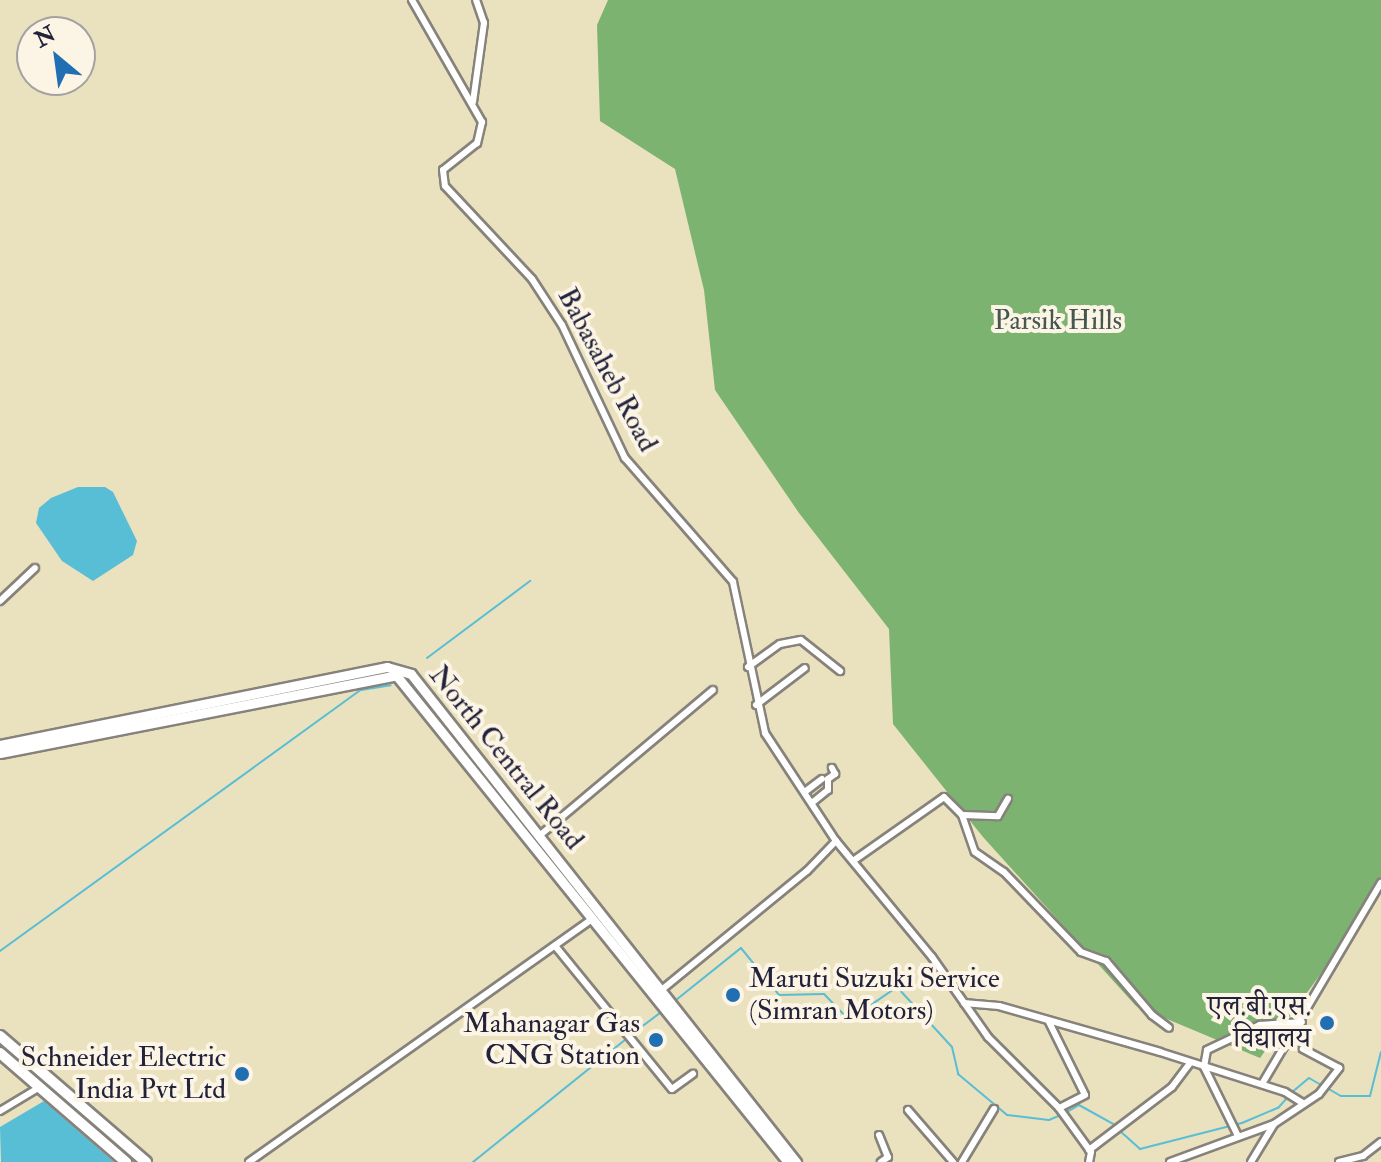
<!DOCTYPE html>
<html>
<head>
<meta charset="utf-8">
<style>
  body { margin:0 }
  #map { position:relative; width:1381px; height:1162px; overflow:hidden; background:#eae1be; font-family:"IM FELL Double Pica","Noto Serif Devanagari",serif }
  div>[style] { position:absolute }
  .forest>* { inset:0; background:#7cb370 }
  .water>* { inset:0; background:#58bed5 }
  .stream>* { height:2px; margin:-1px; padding:0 1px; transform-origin:1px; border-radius:1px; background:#58bed5 }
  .roads { filter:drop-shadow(2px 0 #86827c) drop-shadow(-2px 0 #86827c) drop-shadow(0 2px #86827c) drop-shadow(0 -2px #86827c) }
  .minor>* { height:6px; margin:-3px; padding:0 3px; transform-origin:3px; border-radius:3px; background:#fff }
  .secondary>* { height:9px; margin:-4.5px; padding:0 4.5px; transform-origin:4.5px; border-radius:4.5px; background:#fff }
  .primary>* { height:10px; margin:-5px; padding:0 5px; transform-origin:5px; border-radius:5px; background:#fff }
  .dots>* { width:22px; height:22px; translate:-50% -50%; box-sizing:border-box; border:4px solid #fcf5e5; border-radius:50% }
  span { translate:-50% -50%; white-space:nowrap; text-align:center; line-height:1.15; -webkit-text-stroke:8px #fcf5e5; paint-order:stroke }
  .park-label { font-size:28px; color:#465750 }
  .street-label { font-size:28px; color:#22223b }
  .poi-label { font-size:28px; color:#22223b }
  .left { translate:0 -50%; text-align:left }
  .right { translate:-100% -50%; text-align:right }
  .north { position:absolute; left:16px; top:16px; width:80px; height:80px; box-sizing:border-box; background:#fcf5e5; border:2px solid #a5a1a1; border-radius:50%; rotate:331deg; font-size:22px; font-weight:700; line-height:32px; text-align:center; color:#22223b }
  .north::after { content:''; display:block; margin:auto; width:28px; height:36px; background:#1f6fb2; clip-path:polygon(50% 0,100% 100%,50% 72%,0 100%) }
</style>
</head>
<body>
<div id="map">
  <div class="forest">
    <div style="clip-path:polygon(608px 0,1381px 0,1381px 890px,1260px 1058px,1136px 1006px,983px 837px,893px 724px,889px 629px,799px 513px,715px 390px,704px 290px,675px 169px,600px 121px,597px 25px)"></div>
  </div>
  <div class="water">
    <div style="clip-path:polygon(78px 487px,105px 487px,113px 492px,137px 541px,133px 555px,93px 581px,62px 561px,36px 523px,39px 508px,51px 498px)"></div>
    <div style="clip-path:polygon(44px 1101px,114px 1162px,1px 1162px,0 1127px)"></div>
  </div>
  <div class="stream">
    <div style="left:427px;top:658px;width:129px;rotate:-36.8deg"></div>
    <div style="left:0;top:951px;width:445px;rotate:-35.9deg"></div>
    <div style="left:361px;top:690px;width:30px;rotate:-9deg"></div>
    <div style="left:676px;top:1000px;width:83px;rotate:-38.7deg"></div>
    <div style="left:741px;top:948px;width:60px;rotate:51deg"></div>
    <div style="left:779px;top:995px;width:45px;rotate:-1.3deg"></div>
    <div style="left:824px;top:994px;width:36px;rotate:46deg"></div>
    <div style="left:849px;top:1020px;width:58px;rotate:-34.5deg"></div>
    <div style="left:897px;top:987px;width:81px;rotate:47.5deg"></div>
    <div style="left:952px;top:1047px;width:28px;rotate:77deg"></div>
    <div style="left:958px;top:1074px;width:64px;rotate:39.9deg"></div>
    <div style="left:1007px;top:1115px;width:42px;rotate:6.8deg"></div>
    <div style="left:1049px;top:1120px;width:13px;rotate:-23deg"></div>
    <div style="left:636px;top:1031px;width:31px;rotate:-37deg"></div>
    <div style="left:1327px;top:1088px;width:16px;rotate:30deg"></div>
    <div style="left:1341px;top:1096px;width:29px"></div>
    <div style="left:1370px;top:1096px;width:45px;rotate:-76deg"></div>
    <div style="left:1291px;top:1093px;width:23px;rotate:-40deg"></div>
    <div style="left:1309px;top:1078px;width:14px;rotate:30deg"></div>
    <div style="left:1067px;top:1112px;width:14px;rotate:-30deg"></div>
    <div style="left:1079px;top:1105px;width:43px;rotate:28.9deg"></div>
    <div style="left:1120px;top:1131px;width:27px;rotate:42deg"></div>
    <div style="left:1140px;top:1149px;width:105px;rotate:-14.3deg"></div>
    <div style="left:1242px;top:1123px;width:39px;rotate:-23deg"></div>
    <div style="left:1278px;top:1108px;width:13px;rotate:-48deg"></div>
    <div style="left:473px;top:1162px;width:196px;rotate:-38.8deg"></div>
  </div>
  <div class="roads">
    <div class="minor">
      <div style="left:412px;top:0;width:141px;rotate:60.2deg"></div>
      <div style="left:482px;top:122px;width:22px;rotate:103deg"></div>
      <div style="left:477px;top:143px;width:43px;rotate:141.5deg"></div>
      <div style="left:443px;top:170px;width:16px;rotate:83deg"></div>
      <div style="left:445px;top:186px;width:127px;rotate:46.9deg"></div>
      <div style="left:532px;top:279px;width:55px;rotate:56.9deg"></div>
      <div style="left:562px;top:325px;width:147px;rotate:64.7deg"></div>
      <div style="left:625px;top:458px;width:164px;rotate:48.9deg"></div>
      <div style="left:733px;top:582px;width:154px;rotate:78deg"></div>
      <div style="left:765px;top:733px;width:129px;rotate:56.7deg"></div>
      <div style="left:836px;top:841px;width:151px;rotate:50.4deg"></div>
      <div style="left:932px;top:957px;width:98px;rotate:55deg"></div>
      <div style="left:988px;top:1037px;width:100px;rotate:45deg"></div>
      <div style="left:1059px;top:1108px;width:54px;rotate:54deg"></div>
      <div style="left:1091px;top:1152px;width:10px;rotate:101deg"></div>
      <div style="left:473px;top:102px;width:80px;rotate:-82.1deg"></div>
      <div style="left:484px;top:23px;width:24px;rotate:-109deg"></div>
      <div style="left:0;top:601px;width:48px;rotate:-43.3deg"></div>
      <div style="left:748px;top:667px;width:39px;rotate:-36deg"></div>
      <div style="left:780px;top:644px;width:21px;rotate:-11deg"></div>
      <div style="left:801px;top:640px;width:50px;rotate:38.5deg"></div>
      <div style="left:756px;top:705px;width:61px;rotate:-37.1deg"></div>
      <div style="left:806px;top:791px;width:20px;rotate:-37deg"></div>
      <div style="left:813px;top:802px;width:19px;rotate:-39deg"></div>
      <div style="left:828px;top:790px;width:11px;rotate:-90deg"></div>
      <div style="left:828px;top:779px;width:9px;rotate:-36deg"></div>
      <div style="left:835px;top:774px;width:7px;rotate:-117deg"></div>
      <div style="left:963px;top:815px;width:35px;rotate:2deg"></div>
      <div style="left:998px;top:816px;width:20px;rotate:-60deg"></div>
      <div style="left:539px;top:836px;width:227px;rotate:-40deg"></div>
      <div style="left:853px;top:861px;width:111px;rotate:-35.1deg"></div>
      <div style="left:944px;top:797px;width:25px;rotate:45deg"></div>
      <div style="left:962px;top:815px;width:39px;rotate:71deg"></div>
      <div style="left:975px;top:852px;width:35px;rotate:35deg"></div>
      <div style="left:1004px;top:872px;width:111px;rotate:46.1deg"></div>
      <div style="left:1081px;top:952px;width:27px;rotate:20deg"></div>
      <div style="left:1106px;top:961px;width:71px;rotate:49.6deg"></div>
      <div style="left:1152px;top:1015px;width:21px;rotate:37deg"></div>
      <div style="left:556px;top:947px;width:183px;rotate:50.8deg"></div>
      <div style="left:672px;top:1089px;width:26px;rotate:-36deg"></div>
      <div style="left:659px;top:992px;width:191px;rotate:-39.3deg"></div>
      <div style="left:807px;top:871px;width:42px;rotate:-46deg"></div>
      <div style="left:964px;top:1003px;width:35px;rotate:5deg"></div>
      <div style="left:999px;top:1006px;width:167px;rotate:15.9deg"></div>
      <div style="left:1160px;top:1052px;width:131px;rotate:17.7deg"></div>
      <div style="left:1285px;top:1092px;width:22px;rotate:32deg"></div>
      <div style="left:1049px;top:1022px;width:81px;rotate:63.7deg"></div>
      <div style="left:1085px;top:1095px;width:29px;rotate:153deg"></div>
      <div style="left:1262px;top:1084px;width:234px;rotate:-59.4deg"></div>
      <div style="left:908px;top:1110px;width:69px;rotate:49.1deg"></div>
      <div style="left:0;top:1111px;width:47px;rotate:-31deg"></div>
      <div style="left:879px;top:1135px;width:24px;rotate:68deg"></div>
      <div style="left:888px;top:1157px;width:9px;rotate:144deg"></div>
      <div style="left:1238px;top:1136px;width:77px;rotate:-116.2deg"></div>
      <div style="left:1204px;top:1067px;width:17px;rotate:-80deg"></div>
      <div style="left:1207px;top:1050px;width:59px;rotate:-25.3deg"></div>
      <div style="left:1260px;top:1025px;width:42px;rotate:-4.1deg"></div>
      <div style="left:1089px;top:1150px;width:104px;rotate:-37.2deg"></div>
      <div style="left:1172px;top:1087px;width:30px;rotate:-53deg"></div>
      <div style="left:249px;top:1162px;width:420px;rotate:-35.3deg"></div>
      <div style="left:962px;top:1162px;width:62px;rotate:-58.9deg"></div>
      <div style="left:1170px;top:1162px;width:111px;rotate:-20.1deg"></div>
      <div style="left:1274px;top:1124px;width:54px;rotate:-33.7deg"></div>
      <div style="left:1319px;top:1094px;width:33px;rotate:-52deg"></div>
      <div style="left:1339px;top:1068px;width:41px;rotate:-152.2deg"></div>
      <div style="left:1251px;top:1162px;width:44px;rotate:-58.8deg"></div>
      <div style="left:1339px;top:1162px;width:25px;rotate:-14deg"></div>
      <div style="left:1363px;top:1156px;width:23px;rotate:-38deg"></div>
    </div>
    <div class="secondary">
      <div style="left:0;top:745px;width:395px;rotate:-11.4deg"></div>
      <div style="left:387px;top:667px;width:25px;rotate:16deg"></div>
      <div style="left:411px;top:674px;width:622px;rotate:51.73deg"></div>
      <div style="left:0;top:753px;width:404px;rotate:-11.1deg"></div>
      <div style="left:396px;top:675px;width:625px;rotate:51.17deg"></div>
    </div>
    <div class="primary">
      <div style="left:0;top:1036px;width:193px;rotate:40.8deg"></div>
      <div style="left:0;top:1053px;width:167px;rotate:40.9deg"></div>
    </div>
  </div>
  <div class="dots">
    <div style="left:733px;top:995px;background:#1f6fb2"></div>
    <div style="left:1327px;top:1023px;background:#1f6fb2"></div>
    <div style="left:656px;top:1040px;background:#1f6fb2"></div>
    <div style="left:242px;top:1074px;background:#1f6fb2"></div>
  </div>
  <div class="park-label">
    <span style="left:1058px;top:321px">Parsik Hills</span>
  </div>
  <div class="street-label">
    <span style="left:607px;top:370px;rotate:62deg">Babasaheb Road</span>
    <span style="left:506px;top:758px;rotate:51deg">North Central Road</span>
  </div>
  <div class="poi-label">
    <span class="left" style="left:749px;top:995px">Maruti Suzuki Service<br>(Simran Motors)</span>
    <span class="right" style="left:1311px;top:1023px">एल.बी.एस.<br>विद्यालय</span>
    <span class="right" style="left:640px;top:1040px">Mahanagar Gas<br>CNG Station</span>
    <span class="right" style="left:226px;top:1074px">Schneider Electric<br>India Pvt Ltd</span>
  </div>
  <div class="north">N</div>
</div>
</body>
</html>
